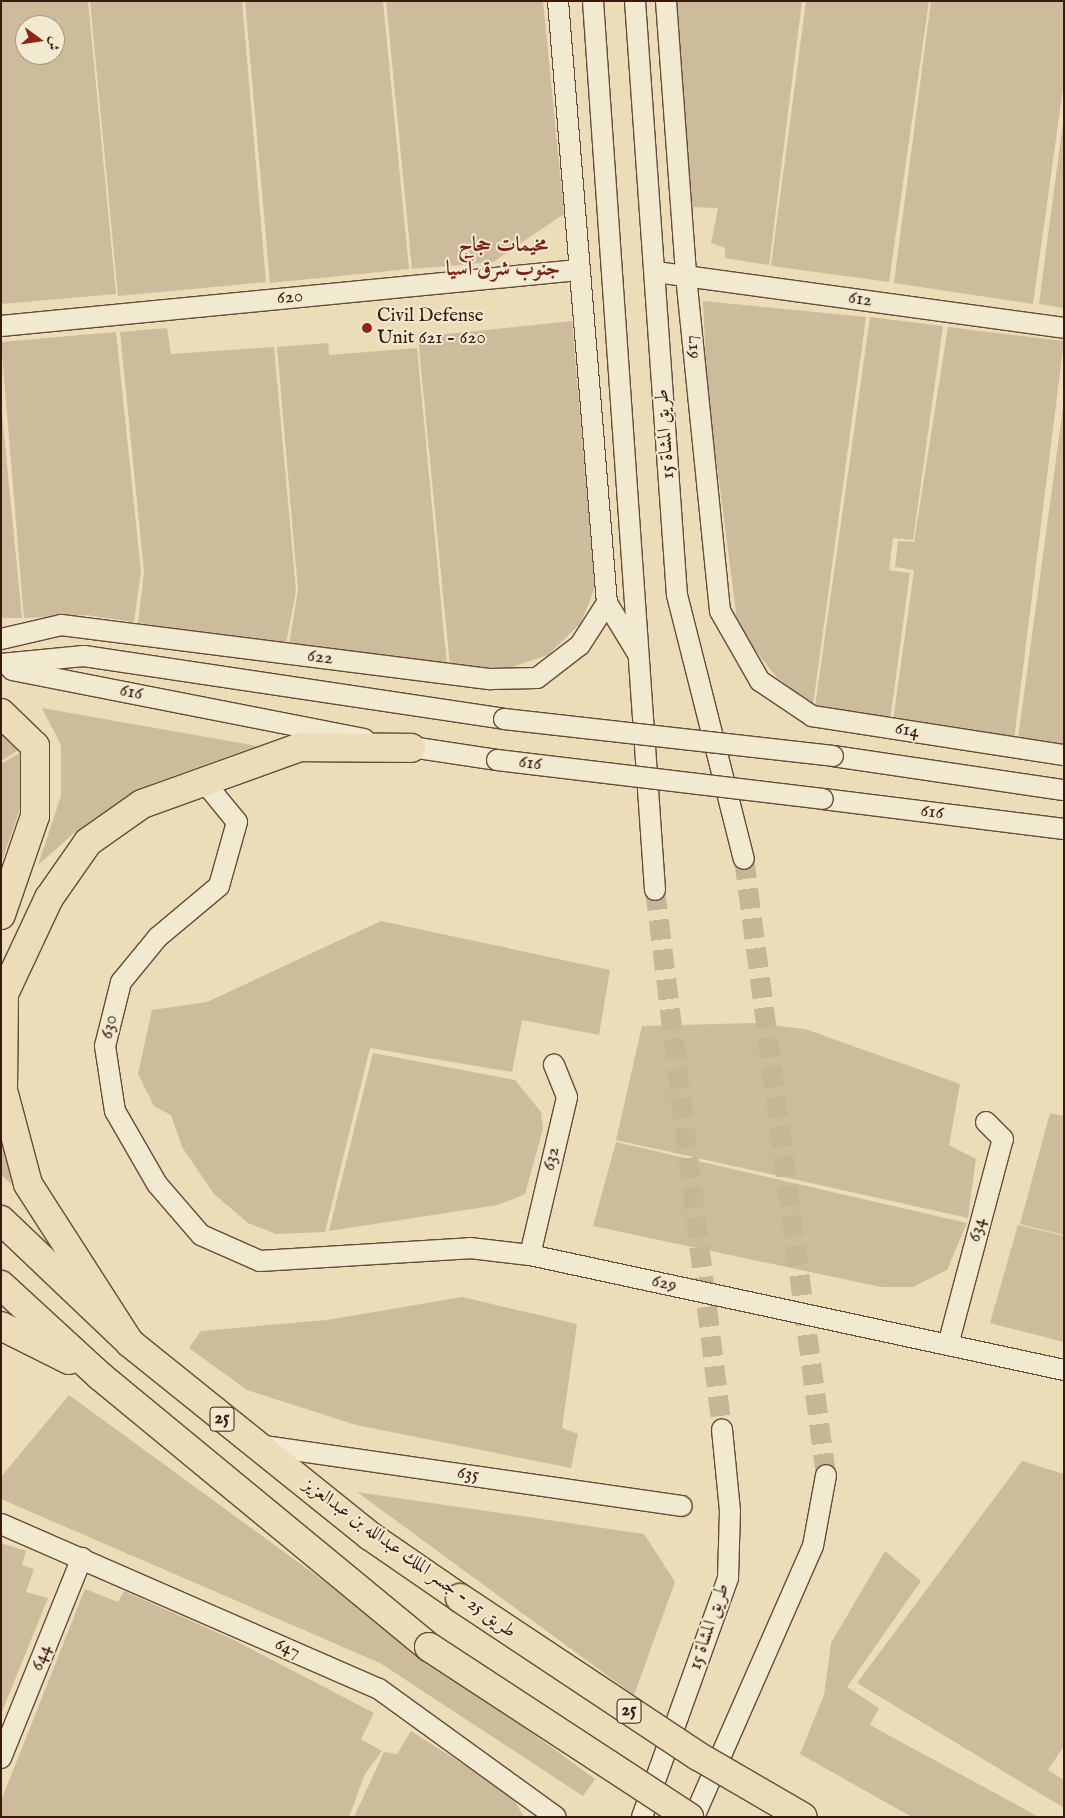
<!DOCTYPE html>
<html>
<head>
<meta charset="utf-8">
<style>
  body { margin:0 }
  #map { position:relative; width:1065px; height:1818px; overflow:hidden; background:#ebddb8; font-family:"IM FELL English",Amiri,serif }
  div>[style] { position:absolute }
  .green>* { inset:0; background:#cdbc9b }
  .street-tunnel>* { height:20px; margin-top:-10px; transform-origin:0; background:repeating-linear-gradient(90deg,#c7b696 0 20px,transparent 0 30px) }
  .roads { filter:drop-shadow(1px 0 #664c38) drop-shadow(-1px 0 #664c38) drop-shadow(0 1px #664c38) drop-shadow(0 -1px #664c38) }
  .street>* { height:20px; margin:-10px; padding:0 10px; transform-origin:10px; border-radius:10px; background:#f2e9d1 }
  .primary>* { height:28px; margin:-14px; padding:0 14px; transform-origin:14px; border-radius:14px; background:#ebddb8 }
  .bridges { filter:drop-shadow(1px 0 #664c38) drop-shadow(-1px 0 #664c38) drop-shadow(0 1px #664c38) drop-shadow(0 -1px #664c38) }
  .street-bridge>* { height:20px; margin:-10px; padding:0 10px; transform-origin:10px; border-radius:10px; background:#f2e9d1 }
  .primary-bridge>* { height:28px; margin:-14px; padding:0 14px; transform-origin:14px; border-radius:14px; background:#ebddb8 }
  .dots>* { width:14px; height:14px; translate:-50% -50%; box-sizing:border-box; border:2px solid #f2e9d1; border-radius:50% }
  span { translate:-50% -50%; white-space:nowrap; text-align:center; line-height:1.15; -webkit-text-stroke:4px #f2e9d1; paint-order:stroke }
  .shield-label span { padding:1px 4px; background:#f2e9d1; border:1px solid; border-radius:4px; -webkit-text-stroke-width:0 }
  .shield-label { font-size:18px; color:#391b0d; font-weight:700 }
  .street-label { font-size:19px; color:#391b0d }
  .poi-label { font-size:19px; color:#391b0d }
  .left { translate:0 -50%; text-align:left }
  .quarter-label { font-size:21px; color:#7a1f14; font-weight:700 }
  .frame { position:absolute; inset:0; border:2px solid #391b0d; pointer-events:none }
  .north { position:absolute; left:15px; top:15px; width:50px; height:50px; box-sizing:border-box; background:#f2e9d1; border:1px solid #a89783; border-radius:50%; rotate:104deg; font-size:14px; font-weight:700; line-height:20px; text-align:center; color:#391b0d }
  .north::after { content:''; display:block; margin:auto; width:18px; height:22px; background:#8f2418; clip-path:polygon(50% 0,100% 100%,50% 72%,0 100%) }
</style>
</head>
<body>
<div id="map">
  <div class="green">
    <div style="clip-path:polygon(evenodd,1px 1px,88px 1px,116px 294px,1px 304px,1px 1px,25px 25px,55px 25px,55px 55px,25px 55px,25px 25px)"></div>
    <div style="clip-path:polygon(90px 1px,242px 1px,266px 282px,118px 296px)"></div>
    <div style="clip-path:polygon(245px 1px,383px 1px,409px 269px,270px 283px)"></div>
    <div style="clip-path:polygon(386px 1px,543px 1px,564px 214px,493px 262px,412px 269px)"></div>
    <div style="clip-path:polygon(676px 1px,802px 1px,769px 265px,725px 258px,725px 248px,711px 243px,718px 208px,691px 207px)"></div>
    <div style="clip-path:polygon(806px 1px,929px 1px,889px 282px,771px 266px)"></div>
    <div style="clip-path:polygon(931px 1px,1064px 1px,1064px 81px,1033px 304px,894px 283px)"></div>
    <div style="clip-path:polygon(1064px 115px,1064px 308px,1039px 304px)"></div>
    <div style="clip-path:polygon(703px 301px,866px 317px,813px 705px,777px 678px,738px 628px,707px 388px)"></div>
    <div style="clip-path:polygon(870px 317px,943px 326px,913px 540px,893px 538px,889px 570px,910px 573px,890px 720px,815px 707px)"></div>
    <div style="clip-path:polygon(572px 321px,595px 587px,581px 623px,548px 655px,491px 674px,450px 666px,418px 337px)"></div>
    <div style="clip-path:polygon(948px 327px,1064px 341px,1014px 740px,893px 721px,914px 570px,895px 567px,898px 541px,914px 542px)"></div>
    <div style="clip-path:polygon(167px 328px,171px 354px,274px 347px,296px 591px,286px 644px,138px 623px,144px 572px,120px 332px)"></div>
    <div style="clip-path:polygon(116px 332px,141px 571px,134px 622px,86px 615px,24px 618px,1px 342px)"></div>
    <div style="clip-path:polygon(328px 343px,329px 355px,417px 348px,447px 666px,289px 645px,298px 590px,277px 347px)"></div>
    <div style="clip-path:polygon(1064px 401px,1064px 745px,1018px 738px)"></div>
    <div style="clip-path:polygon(1px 403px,22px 618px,1px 618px)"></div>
    <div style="clip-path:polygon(42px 708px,257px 746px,151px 784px,74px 833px,38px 865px,61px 796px,61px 745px)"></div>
    <div style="clip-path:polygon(1px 726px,20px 749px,1px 761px)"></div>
    <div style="clip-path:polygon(21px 752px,23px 801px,1px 863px,1px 764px)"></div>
    <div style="clip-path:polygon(381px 921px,610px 970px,599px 1035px,522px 1020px,512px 1072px,370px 1048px,325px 1232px,276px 1234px,248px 1223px,214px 1194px,182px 1147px,171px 1115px,154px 1106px,138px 1074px,152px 1010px,207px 1002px)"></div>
    <div style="clip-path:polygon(753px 1023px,805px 1029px,960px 1084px,949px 1145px,976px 1159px,968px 1218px,616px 1140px,642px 1026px)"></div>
    <div style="clip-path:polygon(373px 1053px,515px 1080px,541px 1112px,543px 1129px,525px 1194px,498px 1205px,329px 1231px)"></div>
    <div style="clip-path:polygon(1050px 1113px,1064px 1116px,1064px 1235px,1020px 1224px)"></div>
    <div style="clip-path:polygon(1px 1136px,15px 1187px,1px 1175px)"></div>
    <div style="clip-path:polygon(616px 1142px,967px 1223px,947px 1270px,913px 1287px,881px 1287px,593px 1226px)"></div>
    <div style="clip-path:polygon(1018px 1225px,1064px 1236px,1064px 1342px,990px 1323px)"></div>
    <div style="clip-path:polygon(462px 1297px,577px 1324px,562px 1428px,578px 1434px,571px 1468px,356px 1425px,247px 1390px,189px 1348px,201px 1331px,327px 1320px)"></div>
    <div style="clip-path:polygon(69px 1395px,595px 1779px,583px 1796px,380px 1663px,1px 1499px,1px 1477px)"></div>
    <div style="clip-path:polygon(1022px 1461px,1064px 1474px,1064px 1746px,1048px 1770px,1064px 1780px,1064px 1808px,857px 1683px)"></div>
    <div style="clip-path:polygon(357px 1492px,644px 1534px,675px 1582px,634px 1695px)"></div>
    <div style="clip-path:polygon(1px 1543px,26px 1551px,22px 1565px,34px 1569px,26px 1592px,48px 1598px,1px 1714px)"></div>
    <div style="clip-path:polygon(885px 1551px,921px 1581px,847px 1687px,879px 1708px,870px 1725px,1039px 1817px,912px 1817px,800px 1754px,824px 1695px,831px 1643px)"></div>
    <div style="clip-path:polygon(85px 1589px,118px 1602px,124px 1591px,234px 1640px,374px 1713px,361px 1739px,382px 1751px,365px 1774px,349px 1817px,1px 1817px,1px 1801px)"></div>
    <div style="clip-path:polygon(411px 1731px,511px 1795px,524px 1817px,354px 1817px,384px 1752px,397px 1754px)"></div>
  </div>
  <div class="street-tunnel">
    <div style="left:744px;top:859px;width:621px;rotate:82.42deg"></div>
    <div style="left:655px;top:890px;width:543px;rotate:82.91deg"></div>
  </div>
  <div class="roads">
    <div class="street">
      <div style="left:558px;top:1px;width:604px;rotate:85.35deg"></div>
      <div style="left:607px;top:603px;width:60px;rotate:58.7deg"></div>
      <div style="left:593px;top:1px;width:891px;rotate:86.01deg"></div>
      <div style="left:635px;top:1px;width:595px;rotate:85.96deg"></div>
      <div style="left:677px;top:595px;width:272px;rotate:75.8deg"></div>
      <div style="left:666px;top:1px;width:276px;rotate:85.8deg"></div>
      <div style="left:686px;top:276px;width:337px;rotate:84.2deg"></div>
      <div style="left:720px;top:611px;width:81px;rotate:60.3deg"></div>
      <div style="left:760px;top:681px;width:63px;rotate:33.9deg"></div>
      <div style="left:812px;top:716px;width:255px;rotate:8.8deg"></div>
      <div style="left:656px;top:272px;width:412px;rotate:7.8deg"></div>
      <div style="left:1px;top:326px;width:580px;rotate:-5.54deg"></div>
      <div style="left:1px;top:639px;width:62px;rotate:-13.1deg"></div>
      <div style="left:61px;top:625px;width:433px;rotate:7.2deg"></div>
      <div style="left:491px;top:679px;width:46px;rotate:-1.2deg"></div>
      <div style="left:537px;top:678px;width:54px;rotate:-37.5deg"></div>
      <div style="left:580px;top:645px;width:50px;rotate:-57.3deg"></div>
      <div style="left:1px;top:664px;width:83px;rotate:-5.5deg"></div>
      <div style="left:84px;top:656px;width:425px;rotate:8.5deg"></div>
      <div style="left:12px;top:670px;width:359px;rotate:11.1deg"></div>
      <div style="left:398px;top:745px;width:100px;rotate:8.6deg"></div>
      <div style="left:833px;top:756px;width:233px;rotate:8.4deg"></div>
      <div style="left:205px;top:783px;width:50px;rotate:50.6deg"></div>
      <div style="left:237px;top:822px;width:66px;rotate:105.7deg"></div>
      <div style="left:219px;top:886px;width:80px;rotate:140.1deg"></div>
      <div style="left:158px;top:937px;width:58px;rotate:129.4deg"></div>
      <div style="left:121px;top:982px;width:66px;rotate:104deg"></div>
      <div style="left:105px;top:1046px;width:66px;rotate:81.3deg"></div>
      <div style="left:115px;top:1111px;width:84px;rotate:60.1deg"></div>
      <div style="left:157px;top:1184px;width:67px;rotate:49.2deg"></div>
      <div style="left:201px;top:1235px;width:64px;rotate:23.8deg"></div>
      <div style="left:260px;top:1261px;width:210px;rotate:-3.5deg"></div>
      <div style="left:470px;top:1248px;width:60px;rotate:6.7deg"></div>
      <div style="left:530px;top:1255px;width:546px;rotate:12.15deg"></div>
      <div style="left:823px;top:799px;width:243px;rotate:7.1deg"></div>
      <div style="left:530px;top:1255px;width:162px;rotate:-76.8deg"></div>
      <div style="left:567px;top:1097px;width:35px;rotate:-112deg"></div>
      <div style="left:948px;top:1345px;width:213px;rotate:-75.1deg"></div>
      <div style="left:1003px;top:1139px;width:24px;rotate:-135deg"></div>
      <div style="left:258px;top:1445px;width:428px;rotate:8.2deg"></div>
      <div style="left:1px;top:1524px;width:412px;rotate:23.6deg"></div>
      <div style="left:379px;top:1689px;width:218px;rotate:35.9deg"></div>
      <div style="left:1px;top:1758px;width:216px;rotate:-68deg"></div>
      <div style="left:642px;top:1817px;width:254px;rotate:-70.2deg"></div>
      <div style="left:728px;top:1578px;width:67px;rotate:-88.3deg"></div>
      <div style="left:730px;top:1511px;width:82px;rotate:-95.6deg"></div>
      <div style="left:694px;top:1817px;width:296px;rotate:-66.3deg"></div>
      <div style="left:813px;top:1546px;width:72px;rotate:-79.6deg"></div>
    </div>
    <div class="primary">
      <div style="left:1px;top:713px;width:47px;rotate:44.1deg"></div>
      <div style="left:35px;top:746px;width:70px;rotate:90deg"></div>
      <div style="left:35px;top:816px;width:105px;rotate:109deg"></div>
      <div style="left:1px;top:1220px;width:178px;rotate:43.6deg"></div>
      <div style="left:130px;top:1343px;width:308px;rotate:38.8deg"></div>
      <div style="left:370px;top:1536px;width:109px;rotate:34.6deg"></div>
      <div style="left:1px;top:1285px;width:134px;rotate:42.6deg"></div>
      <div style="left:100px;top:1376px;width:426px;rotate:39.5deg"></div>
      <div style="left:1px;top:1326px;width:76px;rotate:26.6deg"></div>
      <div style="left:130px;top:1343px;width:189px;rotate:-122.7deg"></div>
      <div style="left:28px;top:1184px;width:97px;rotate:-104.9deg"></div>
      <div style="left:3px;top:1090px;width:96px;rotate:-89.4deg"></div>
      <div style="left:4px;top:994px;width:106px;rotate:-64.9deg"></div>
      <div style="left:49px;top:898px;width:68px;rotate:-55.1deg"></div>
      <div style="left:88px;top:842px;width:66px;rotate:-35.1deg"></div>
      <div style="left:142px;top:804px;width:168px;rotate:-19.8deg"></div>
      <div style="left:300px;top:747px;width:111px;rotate:0.5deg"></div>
    </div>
  </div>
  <div class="bridges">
    <div class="street-bridge">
      <div style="left:504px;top:719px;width:331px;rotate:6.4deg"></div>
      <div style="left:497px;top:760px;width:328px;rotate:6.8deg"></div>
    </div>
    <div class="primary-bridge">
      <div style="left:460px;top:1598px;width:286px;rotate:33.6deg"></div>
      <div style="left:698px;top:1756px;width:121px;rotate:30.2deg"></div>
      <div style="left:429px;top:1647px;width:311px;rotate:33.2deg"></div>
    </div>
  </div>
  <div class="dots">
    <div style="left:367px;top:328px;background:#8f2418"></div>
  </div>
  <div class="shield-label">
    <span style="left:222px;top:1419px">25</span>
    <span style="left:629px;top:1711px">25</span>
  </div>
  <div class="street-label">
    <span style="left:290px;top:298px;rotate:-5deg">620</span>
    <span style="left:860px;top:300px;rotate:8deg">612</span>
    <span style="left:693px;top:347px;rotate:-96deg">617</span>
    <span style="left:666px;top:434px;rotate:-94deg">طريق المشاة 15</span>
    <span style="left:320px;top:658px;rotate:7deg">622</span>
    <span style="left:131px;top:693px;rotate:11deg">616</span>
    <span style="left:907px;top:731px;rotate:9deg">614</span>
    <span style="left:530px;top:764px;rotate:7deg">616</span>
    <span style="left:932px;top:813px;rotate:7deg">616</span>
    <span style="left:110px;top:1027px;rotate:-77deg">630</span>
    <span style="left:552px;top:1159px;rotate:-77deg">632</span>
    <span style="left:978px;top:1230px;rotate:-75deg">634</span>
    <span style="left:664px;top:1284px;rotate:12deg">629</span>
    <span style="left:468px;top:1475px;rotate:8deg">635</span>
    <span style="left:409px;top:1559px;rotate:36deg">طريق 25 - جسر الملك عبدالله بن عبدالعزيز</span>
    <span style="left:710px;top:1627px;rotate:-71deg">طريق المشاة 15</span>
    <span style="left:287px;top:1649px;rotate:24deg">647</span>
    <span style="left:42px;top:1658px;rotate:-68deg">644</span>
  </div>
  <div class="poi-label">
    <span class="left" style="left:377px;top:328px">Civil Defense<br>Unit 621 - 620</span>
  </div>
  <div class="quarter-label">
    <span style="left:503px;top:258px">مخيمات حجاج<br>جنوب شرق آسيا</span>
  </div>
  <div class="frame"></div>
  <div class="north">ش</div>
</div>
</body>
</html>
